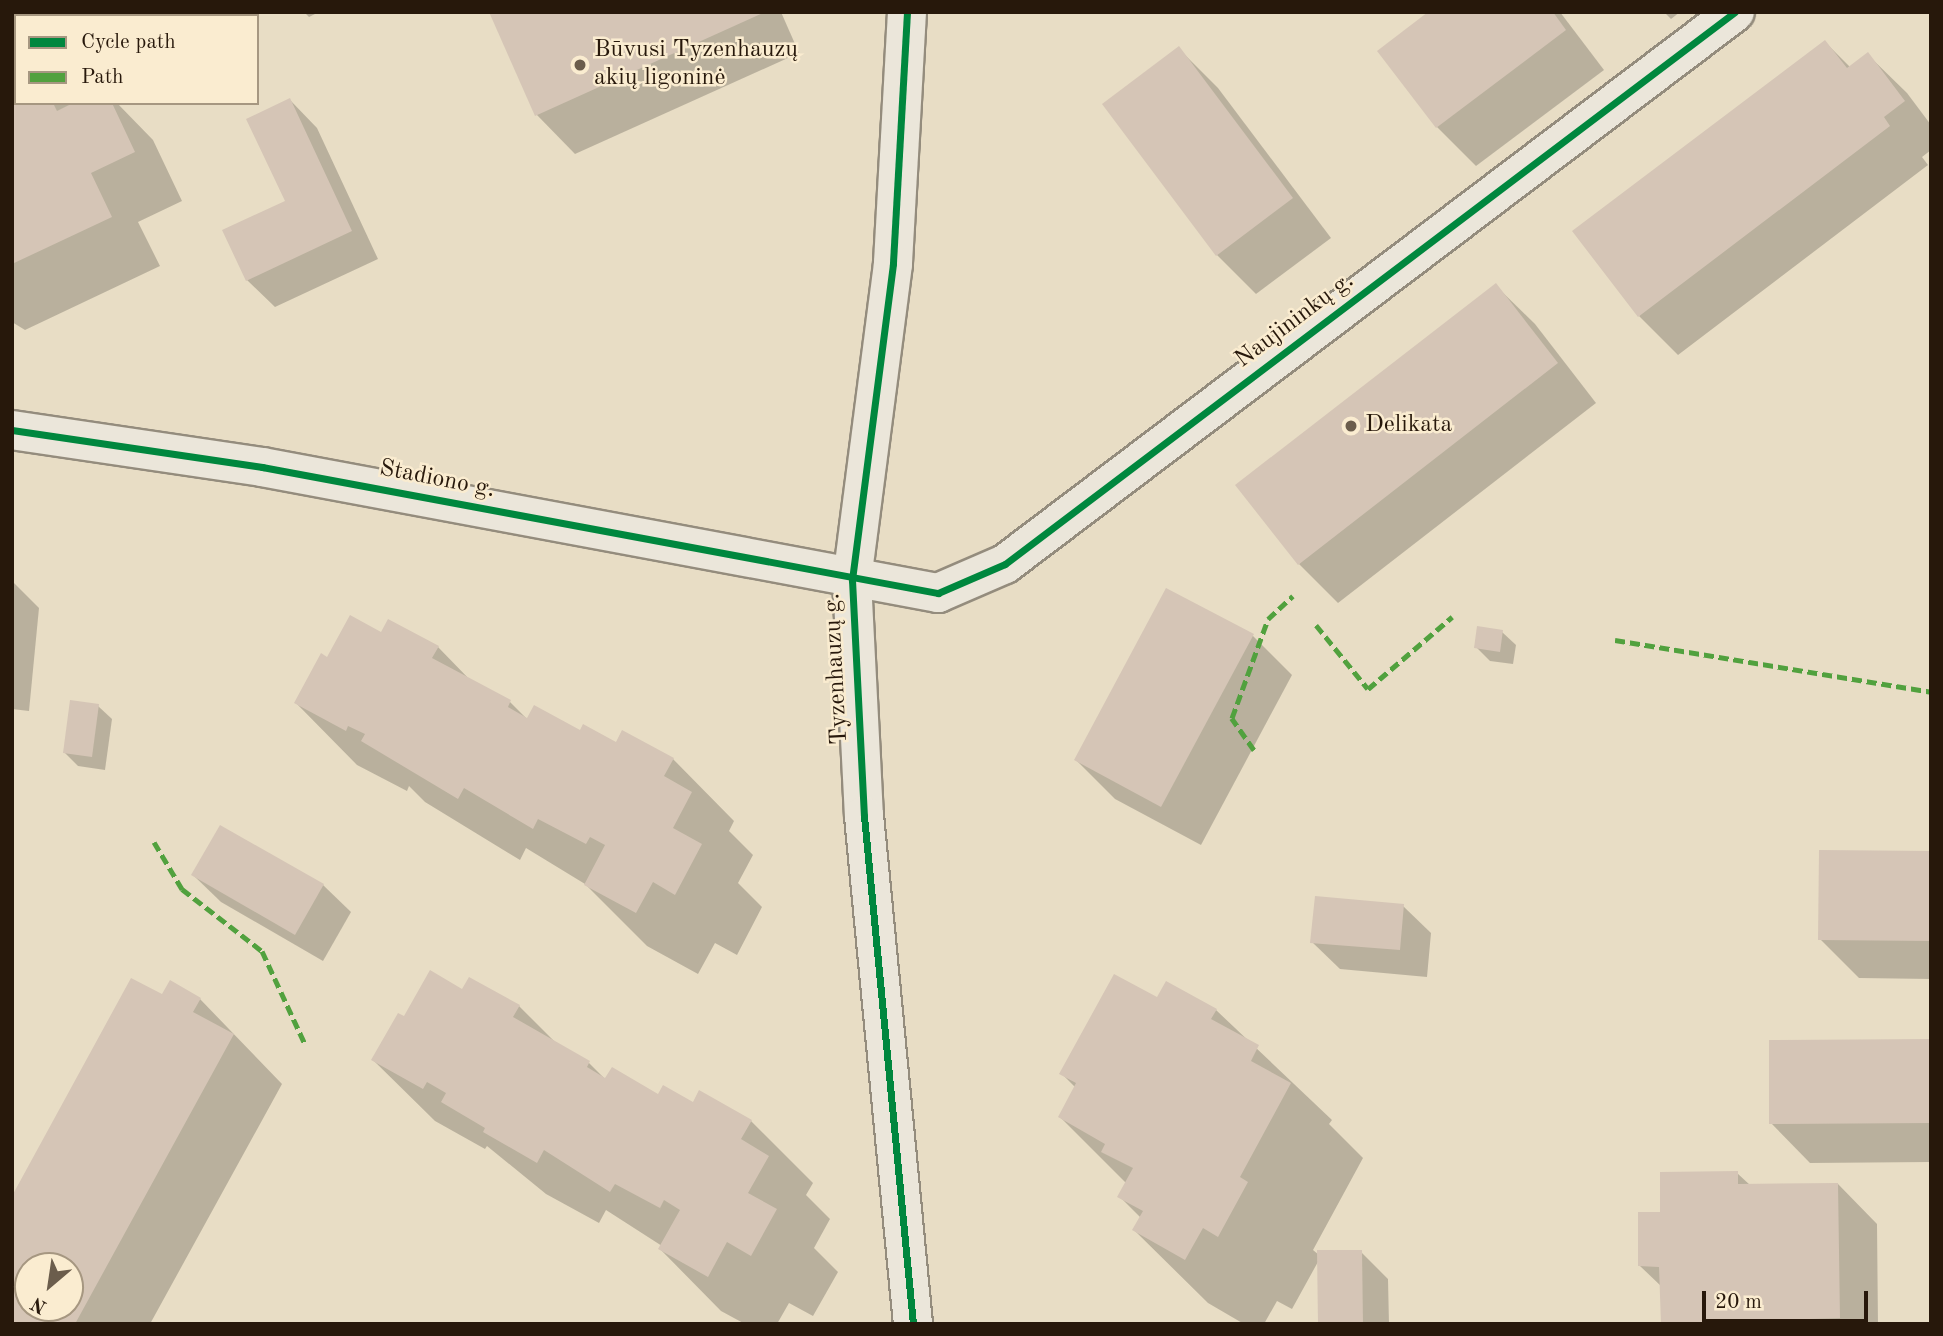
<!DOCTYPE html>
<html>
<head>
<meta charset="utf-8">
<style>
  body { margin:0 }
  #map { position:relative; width:1943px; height:1336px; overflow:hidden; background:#e8ddc5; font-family:"Old Standard TT",serif }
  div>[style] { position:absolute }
  .shadow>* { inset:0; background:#0003 }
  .building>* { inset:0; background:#d5c5b6 }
  .roads { filter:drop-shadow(2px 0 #948c7d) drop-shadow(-2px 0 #948c7d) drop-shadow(0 2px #948c7d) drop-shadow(0 -2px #948c7d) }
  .street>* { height:38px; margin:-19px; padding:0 19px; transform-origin:19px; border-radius:19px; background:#ebe6da }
  .quiet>* { height:5px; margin-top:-2.5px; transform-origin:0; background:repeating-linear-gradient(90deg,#51a13e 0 10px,transparent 0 15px) }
  .cycleway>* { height:7px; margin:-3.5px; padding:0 3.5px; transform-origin:3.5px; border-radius:3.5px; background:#00873e }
  .dots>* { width:19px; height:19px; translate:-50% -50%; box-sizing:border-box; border:4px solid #faecd0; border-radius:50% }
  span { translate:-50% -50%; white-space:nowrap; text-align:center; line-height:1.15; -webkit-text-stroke:5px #faecd0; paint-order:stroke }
  .poi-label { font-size:24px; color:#27180b }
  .left { translate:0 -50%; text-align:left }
  .street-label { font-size:24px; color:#27180b }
  .frame { position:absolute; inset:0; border:14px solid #27180b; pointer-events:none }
  .legend { position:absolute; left:14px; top:14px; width:245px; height:91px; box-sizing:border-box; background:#faecd0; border:2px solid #a69781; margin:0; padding:9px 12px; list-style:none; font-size:21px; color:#27180b }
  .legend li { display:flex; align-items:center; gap:14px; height:35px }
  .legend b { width:35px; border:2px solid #a69781 }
  .north { position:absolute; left:14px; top:1252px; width:70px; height:70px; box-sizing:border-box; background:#faecd0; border:2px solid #a69781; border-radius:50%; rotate:209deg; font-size:19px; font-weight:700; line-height:28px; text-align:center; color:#27180b }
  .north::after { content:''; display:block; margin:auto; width:24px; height:32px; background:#6b5d4c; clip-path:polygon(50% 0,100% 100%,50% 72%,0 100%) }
  .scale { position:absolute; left:1702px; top:1291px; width:166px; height:32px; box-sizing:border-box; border:4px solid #27180b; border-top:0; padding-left:9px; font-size:21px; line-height:24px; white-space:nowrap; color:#27180b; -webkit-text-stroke:5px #faecd0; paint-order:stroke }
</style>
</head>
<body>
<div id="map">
  <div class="shadow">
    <div style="clip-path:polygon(12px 12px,36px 16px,16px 16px,16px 103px,117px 103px,153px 140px,182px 201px,138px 222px,160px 266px,25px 330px,12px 322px)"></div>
    <div style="clip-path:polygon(304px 12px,319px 12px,309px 17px)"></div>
    <div style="clip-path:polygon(490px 12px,781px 12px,799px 53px,575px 154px,536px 114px)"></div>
    <div style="clip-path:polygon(1431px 12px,1560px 12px,1604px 70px,1476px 166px,1437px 127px,1379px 52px)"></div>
    <div style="clip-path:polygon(1664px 12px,1680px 12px,1671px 19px)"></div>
    <div style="clip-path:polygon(1825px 42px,1850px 67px,1867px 54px,1907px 93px,1931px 125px,1931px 150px,1922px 157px,1928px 165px,1678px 355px,1639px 316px)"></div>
    <div style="clip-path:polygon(1179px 49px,1218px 88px,1331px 238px,1256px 294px,1217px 255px)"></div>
    <div style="clip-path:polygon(290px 100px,317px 128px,378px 259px,275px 307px,247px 280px,287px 202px)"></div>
    <div style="clip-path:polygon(1495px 285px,1535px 324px,1596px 403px,1338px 603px,1299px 564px)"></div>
    <div style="clip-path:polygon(12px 581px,39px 608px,29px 711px,12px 709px)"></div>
    <div style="clip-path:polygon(1167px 590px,1253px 636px,1292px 675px,1201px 845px,1115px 799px,1076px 760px)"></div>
    <div style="clip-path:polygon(1502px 632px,1516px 645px,1513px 664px,1490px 661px,1476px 647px)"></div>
    <div style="clip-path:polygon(382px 634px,438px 647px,472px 682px,510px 702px,528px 720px,673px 759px,734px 821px,729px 831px,753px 855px,738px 883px,762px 907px,737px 955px,715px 943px,698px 974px,647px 946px,585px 884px,526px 848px,520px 860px,425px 802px,409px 786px,407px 791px,357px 765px,296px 703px,328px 659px)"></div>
    <div style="clip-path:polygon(98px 706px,112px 719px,105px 770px,78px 766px,65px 753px)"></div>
    <div style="clip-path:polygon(1931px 853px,1931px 979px,1859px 978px,1820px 939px)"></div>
    <div style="clip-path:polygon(193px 875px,323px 885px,351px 912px,323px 961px,221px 902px)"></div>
    <div style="clip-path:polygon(1403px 906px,1431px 933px,1427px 977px,1340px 969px,1312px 942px)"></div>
    <div style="clip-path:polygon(463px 992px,519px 1006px,558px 1045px,589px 1063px,606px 1080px,751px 1121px,813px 1183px,806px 1195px,830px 1219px,814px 1248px,838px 1272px,813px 1316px,789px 1303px,777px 1324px,745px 1324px,721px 1311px,660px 1249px,662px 1246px,606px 1210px,599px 1223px,546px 1194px,487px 1146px,485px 1149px,435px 1121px,373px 1060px,405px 1019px)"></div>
    <div style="clip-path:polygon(evenodd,162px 997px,200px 999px,282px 1084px,150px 1324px,12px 1324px,12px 1199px,162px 997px,28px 1266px,70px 1266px,70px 1308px,28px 1308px,28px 1266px)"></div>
    <div style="clip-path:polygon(1157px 1000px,1216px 1010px,1332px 1120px,1329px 1124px,1363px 1158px,1313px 1250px,1319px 1255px,1361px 1252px,1388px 1279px,1389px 1324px,1320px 1324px,1319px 1260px,1292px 1309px,1277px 1301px,1264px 1324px,1244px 1324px,1208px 1303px,1134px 1230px,1141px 1218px,1119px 1196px,1126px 1183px,1060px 1117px,1076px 1088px,1061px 1073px)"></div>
    <div style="clip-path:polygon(1931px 1041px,1931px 1162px,1810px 1163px,1771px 1123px)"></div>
    <div style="clip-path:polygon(1737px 1173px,1750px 1185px,1838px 1184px,1877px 1224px,1878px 1324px,1662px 1324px,1662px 1287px,1640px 1266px,1662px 1214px)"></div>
  </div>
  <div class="building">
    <div style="clip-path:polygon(489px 12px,765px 12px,535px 116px)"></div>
    <div style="clip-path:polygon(1428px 12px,1553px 12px,1566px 30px,1436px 128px,1377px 51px)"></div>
    <div style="clip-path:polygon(12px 16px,16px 103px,53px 103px,57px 111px,73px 103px,112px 103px,135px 152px,91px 173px,112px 217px,12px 264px)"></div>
    <div style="clip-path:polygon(1825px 40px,1847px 68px,1868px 52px,1905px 101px,1884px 117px,1890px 126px,1638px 317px,1572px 231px)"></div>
    <div style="clip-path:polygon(1179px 46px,1293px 198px,1216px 256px,1102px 104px)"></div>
    <div style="clip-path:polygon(290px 98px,352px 231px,246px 281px,222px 230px,285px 201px,246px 119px)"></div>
    <div style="clip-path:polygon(1496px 283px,1558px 363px,1298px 565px,1235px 485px)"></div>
    <div style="clip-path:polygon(1166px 588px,1254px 634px,1161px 807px,1074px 760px)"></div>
    <div style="clip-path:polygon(350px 615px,381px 632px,388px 619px,439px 646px,432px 658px,511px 700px,508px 707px,527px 718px,534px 705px,580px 730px,583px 724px,616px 742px,622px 730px,674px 758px,664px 776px,692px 792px,673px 828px,702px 844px,675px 895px,653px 882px,636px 913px,584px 885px,605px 845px,590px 837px,586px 844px,538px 819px,533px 829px,464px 788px,458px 799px,361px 741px,365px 734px,348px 726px,346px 731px,294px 703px,321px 653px,327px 657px)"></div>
    <div style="clip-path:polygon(1477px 626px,1503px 630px,1500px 652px,1474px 648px)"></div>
    <div style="clip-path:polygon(70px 700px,99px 704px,92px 757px,63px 753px)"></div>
    <div style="clip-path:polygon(220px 825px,324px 884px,295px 935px,191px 875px)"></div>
    <div style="clip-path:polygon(1819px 850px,1931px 851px,1931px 941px,1818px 940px)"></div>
    <div style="clip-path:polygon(1315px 896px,1404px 904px,1400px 950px,1310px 943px)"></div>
    <div style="clip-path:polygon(430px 970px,462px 989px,469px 977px,520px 1005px,513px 1017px,590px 1061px,587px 1067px,605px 1078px,612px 1067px,658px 1094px,663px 1085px,693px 1102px,699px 1090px,752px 1120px,741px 1139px,769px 1156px,748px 1193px,777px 1209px,751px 1256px,727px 1242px,708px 1277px,658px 1249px,680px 1210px,664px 1200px,660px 1208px,615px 1184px,610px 1192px,544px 1150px,537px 1163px,483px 1132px,485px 1128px,441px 1102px,446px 1093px,427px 1082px,423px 1089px,371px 1060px,398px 1013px,404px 1016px)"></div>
    <div style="clip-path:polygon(1114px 974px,1157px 997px,1166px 981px,1217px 1009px,1211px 1019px,1259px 1045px,1251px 1061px,1291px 1083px,1240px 1177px,1248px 1182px,1218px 1237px,1203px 1228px,1185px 1260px,1132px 1230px,1143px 1211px,1117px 1197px,1133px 1168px,1101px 1152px,1105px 1144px,1058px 1117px,1076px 1083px,1059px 1074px)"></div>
    <div style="clip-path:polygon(evenodd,131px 978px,162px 994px,170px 980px,201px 998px,193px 1012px,234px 1034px,75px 1324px,12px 1324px,12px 1196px,131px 978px,28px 1266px,70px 1266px,70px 1308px,28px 1308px,28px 1266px)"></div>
    <div style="clip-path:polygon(1931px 1039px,1931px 1123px,1769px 1124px,1769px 1040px)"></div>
    <div style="clip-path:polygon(1738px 1171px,1738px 1184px,1838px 1183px,1840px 1318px,1661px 1324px,1659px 1267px,1638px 1266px,1638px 1212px,1660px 1212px,1660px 1172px)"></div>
    <div style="clip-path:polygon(1317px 1250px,1362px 1250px,1363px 1324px,1318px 1324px)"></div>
  </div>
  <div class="roads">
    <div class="street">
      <div style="left:907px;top:12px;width:252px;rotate:93.2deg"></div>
      <div style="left:893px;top:264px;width:319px;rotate:97.4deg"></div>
      <div style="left:852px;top:580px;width:236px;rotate:87.1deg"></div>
      <div style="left:864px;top:816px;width:510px;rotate:84.49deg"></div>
      <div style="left:12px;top:430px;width:253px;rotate:8.4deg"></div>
      <div style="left:262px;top:467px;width:688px;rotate:10.56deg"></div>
      <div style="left:938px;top:593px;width:73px;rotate:-23.4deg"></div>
      <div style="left:1005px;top:564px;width:915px;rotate:-37.1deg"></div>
    </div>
  </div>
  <div class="quiet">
    <div style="left:1316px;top:625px;width:82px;rotate:50.9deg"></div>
    <div style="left:1368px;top:689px;width:111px;rotate:-40.6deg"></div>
    <div style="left:1615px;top:640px;width:320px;rotate:9.3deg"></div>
    <div style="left:1254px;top:750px;width:39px;rotate:-125deg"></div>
    <div style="left:1232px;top:718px;width:105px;rotate:-70deg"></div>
    <div style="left:1268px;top:619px;width:34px;rotate:-43deg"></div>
    <div style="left:154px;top:842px;width:55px;rotate:59.2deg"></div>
    <div style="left:182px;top:889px;width:101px;rotate:37.8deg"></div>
    <div style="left:262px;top:951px;width:102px;rotate:65.2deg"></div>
  </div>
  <div class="cycleway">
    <div style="left:907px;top:12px;width:252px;rotate:93.2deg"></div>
    <div style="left:893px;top:264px;width:319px;rotate:97.4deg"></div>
    <div style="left:852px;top:580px;width:236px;rotate:87.1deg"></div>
    <div style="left:864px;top:816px;width:510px;rotate:84.49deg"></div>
    <div style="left:12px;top:430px;width:253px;rotate:8.4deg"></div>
    <div style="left:262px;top:467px;width:688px;rotate:10.56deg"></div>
    <div style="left:938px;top:593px;width:73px;rotate:-23.4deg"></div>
    <div style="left:1005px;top:564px;width:915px;rotate:-37.1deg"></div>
  </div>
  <div class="dots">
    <div style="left:580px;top:65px;background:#6b5d4c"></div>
    <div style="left:1351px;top:426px;background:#6b5d4c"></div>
  </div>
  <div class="poi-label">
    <span class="left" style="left:594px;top:65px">Būvusi Tyzenhauzų<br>akių ligoninė</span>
    <span class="left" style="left:1365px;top:426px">Delikata</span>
  </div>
  <div class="street-label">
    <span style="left:1295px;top:321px;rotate:-37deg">Naujininkų g.</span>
    <span style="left:437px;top:480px;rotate:11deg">Stadiono g.</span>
    <span style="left:837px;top:669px;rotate:-93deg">Tyzenhauzų g.</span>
  </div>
  <div class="frame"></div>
  <ul class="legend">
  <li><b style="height:9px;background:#00873e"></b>Cycle path</li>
  <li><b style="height:9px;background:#51a13e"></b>Path</li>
  </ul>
  <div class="north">N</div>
  <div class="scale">20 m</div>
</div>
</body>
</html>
